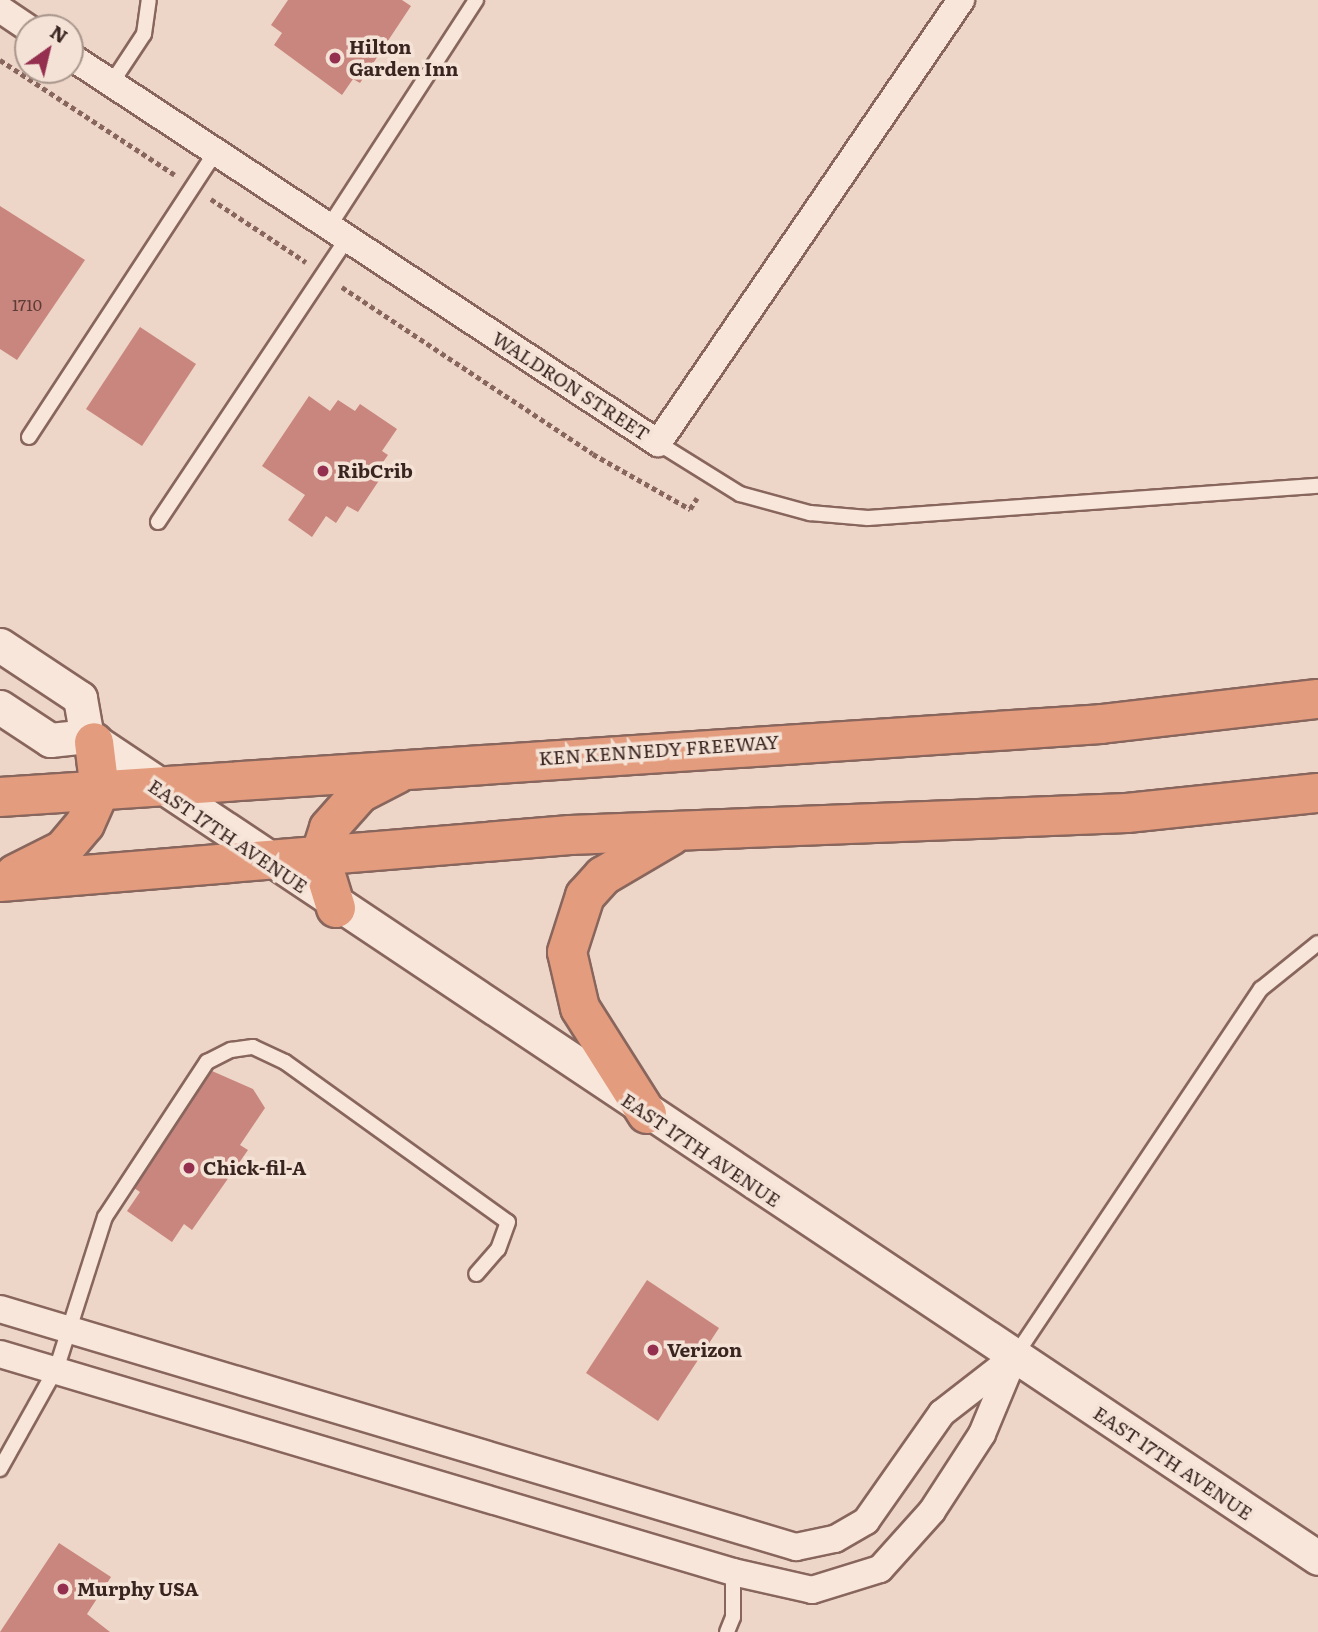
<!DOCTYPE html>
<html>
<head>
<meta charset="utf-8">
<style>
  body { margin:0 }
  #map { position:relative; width:1318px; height:1632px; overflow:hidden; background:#edd6c7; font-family:Literata,serif }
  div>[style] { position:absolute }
  .building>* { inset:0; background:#c9867e }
  .path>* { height:4.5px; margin-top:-2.25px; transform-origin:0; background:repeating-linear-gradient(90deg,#88665d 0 5px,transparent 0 8.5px) }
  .roads { filter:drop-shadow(2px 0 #88665d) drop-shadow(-2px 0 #88665d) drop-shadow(0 2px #88665d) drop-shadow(0 -2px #88665d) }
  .service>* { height:14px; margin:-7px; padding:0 7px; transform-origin:7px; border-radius:7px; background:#f8e6da }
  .minor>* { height:26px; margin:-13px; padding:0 13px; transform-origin:13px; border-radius:13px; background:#f8e6da }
  .tertiary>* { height:33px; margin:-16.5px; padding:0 16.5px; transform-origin:16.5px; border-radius:16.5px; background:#f8e6da }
  .trunk>* { height:38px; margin:-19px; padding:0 19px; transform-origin:19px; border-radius:19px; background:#e39c7e }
  .dots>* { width:19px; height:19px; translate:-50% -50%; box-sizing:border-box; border:4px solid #f4e2d6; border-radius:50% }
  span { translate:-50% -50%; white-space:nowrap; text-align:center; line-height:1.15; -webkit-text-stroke:7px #f4e2d6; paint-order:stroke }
  .number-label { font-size:16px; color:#5d3c38 }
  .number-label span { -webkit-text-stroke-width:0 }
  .poi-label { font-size:19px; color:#392420; font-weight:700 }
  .left { translate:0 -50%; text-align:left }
  .street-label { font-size:19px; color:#392420 }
  .north { position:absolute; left:14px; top:14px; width:70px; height:70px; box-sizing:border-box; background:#f4e2d6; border:2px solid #a9968d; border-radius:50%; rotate:34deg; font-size:19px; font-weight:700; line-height:28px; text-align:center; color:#392420 }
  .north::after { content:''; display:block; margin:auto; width:24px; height:32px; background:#942f4f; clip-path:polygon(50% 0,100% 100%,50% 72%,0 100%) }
</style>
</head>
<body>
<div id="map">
  <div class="building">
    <div style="clip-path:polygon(288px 0,402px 0,411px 6px,360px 83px,353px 79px,342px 95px,274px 45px,282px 33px,271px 25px)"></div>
    <div style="clip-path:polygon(0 206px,85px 260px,17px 360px,0 349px)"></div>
    <div style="clip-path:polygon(140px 327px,196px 364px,142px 446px,86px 409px)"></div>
    <div style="clip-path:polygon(309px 396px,330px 411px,338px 400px,355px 411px,360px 404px,397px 429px,382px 451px,388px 455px,374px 475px,380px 479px,358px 512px,347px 506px,336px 523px,326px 516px,312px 537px,288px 520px,305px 495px,262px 466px)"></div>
    <div style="clip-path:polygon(212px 1071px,253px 1089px,265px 1108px,240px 1145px,248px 1150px,192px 1230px,184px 1224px,172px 1242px,127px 1211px,140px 1192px,131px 1186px)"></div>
    <div style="clip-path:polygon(647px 1280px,719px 1328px,658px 1421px,586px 1373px)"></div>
    <div style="clip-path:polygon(59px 1543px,111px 1577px,87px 1614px,110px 1632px,0 1632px)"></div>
  </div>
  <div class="path">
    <div style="left:0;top:60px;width:209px;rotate:33.3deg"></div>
    <div style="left:211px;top:199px;width:114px;rotate:33.6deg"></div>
    <div style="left:342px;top:287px;width:301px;rotate:33.6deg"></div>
    <div style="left:593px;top:454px;width:112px;rotate:29.6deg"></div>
    <div style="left:690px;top:509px;width:13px;rotate:-58deg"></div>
  </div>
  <div class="roads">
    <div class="service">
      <div style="left:111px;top:84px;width:60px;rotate:-56.6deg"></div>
      <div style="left:144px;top:34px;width:34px;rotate:-82deg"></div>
      <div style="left:328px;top:228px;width:272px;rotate:-57deg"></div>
      <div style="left:29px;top:437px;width:339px;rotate:-56.8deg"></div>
      <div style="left:658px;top:443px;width:97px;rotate:31.9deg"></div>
      <div style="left:740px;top:494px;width:73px;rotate:15.2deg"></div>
      <div style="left:810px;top:513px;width:58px;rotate:4.9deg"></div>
      <div style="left:868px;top:518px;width:451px;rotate:-4.1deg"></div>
      <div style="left:158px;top:522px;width:339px;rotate:-56.3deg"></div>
      <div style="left:1015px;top:1356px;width:442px;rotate:-56.2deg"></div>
      <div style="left:1261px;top:989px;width:73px;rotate:-38.9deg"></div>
      <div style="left:0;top:1469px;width:117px;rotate:-60.8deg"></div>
      <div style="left:57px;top:1367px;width:157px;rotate:-72.3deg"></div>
      <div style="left:105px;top:1217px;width:186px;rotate:-56.7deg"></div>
      <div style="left:207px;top:1062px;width:27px;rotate:-27deg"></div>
      <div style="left:231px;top:1050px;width:22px;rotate:-8deg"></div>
      <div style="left:253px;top:1047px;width:35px;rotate:25deg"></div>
      <div style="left:285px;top:1062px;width:274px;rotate:35.7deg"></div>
      <div style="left:508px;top:1222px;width:29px;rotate:110deg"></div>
      <div style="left:498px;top:1249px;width:33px;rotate:131deg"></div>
      <div style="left:727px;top:1632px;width:16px;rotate:-68deg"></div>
      <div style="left:733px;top:1617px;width:45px;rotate:-90deg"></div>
    </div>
    <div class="minor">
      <div style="left:0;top:9px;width:34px;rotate:34deg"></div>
      <div style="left:70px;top:56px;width:704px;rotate:33.35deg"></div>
      <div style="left:658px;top:443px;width:537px;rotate:-55.63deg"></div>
      <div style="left:0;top:1309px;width:831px;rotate:16.65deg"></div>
      <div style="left:796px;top:1547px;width:40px;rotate:-12deg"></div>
      <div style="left:835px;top:1539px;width:36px;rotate:-30deg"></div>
      <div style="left:866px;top:1521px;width:132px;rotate:-54.9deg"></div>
      <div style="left:942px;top:1413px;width:90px;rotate:-37.8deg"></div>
      <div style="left:0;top:1354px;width:765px;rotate:16.56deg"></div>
      <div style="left:733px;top:1572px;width:81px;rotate:12.8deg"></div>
      <div style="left:812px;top:1590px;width:71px;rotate:-17.2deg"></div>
      <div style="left:880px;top:1569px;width:78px;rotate:-48.1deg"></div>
      <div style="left:932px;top:1511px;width:92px;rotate:-57deg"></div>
      <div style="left:982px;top:1434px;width:83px;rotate:-67.4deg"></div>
    </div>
    <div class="tertiary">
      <div style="left:0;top:645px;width:96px;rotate:33.5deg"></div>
      <div style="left:80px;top:698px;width:39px;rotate:80deg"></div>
      <div style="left:0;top:707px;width:60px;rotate:33.4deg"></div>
      <div style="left:50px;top:740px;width:37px;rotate:-6deg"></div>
      <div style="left:87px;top:736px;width:1480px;rotate:33.73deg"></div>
    </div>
    <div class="trunk">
      <div style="left:0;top:797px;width:1103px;rotate:-3.79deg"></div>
      <div style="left:1101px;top:724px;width:218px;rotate:-6.6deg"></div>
      <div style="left:15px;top:874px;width:54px;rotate:-26.6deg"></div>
      <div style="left:63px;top:850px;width:34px;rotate:-50deg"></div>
      <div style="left:85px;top:824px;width:36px;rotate:-66deg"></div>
      <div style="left:100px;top:791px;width:49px;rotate:-97deg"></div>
      <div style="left:0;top:882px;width:572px;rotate:-4.71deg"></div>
      <div style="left:570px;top:835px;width:557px;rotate:-2.26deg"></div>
      <div style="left:1127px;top:813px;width:192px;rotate:-6deg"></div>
      <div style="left:336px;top:908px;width:54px;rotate:-107.1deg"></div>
      <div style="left:320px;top:856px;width:29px;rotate:-72deg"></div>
      <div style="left:329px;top:828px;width:47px;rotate:-48.5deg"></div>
      <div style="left:360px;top:793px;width:42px;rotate:-27.2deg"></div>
      <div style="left:647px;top:1114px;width:125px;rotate:-122.3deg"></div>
      <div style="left:580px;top:1008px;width:57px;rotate:-103.1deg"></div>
      <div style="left:567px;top:952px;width:59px;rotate:-72.2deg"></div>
      <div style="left:585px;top:896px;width:27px;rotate:-48deg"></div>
      <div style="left:603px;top:876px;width:79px;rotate:-30.5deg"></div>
    </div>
  </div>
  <div class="dots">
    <div style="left:335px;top:58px;background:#942f4f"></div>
    <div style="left:323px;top:471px;background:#942f4f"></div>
    <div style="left:189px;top:1168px;background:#942f4f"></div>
    <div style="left:653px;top:1350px;background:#942f4f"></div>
    <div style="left:63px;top:1589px;background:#942f4f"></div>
  </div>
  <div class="number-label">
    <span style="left:27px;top:304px">1710</span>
  </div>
  <div class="poi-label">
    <span class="left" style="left:349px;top:58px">Hilton<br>Garden Inn</span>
    <span class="left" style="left:337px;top:471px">RibCrib</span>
    <span class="left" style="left:203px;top:1168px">Chick-fil-A</span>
    <span class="left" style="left:667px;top:1350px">Verizon</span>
    <span class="left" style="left:77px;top:1589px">Murphy USA</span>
  </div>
  <div class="street-label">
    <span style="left:571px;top:386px;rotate:33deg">WALDRON STREET</span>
    <span style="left:659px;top:750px;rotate:-4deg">KEN KENNEDY FREEWAY</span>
    <span style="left:228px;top:836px;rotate:34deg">EAST 17TH AVENUE</span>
    <span style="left:701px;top:1150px;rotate:34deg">EAST 17TH AVENUE</span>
    <span style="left:1173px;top:1463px;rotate:34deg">EAST 17TH AVENUE</span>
  </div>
  <div class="north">N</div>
</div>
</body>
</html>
